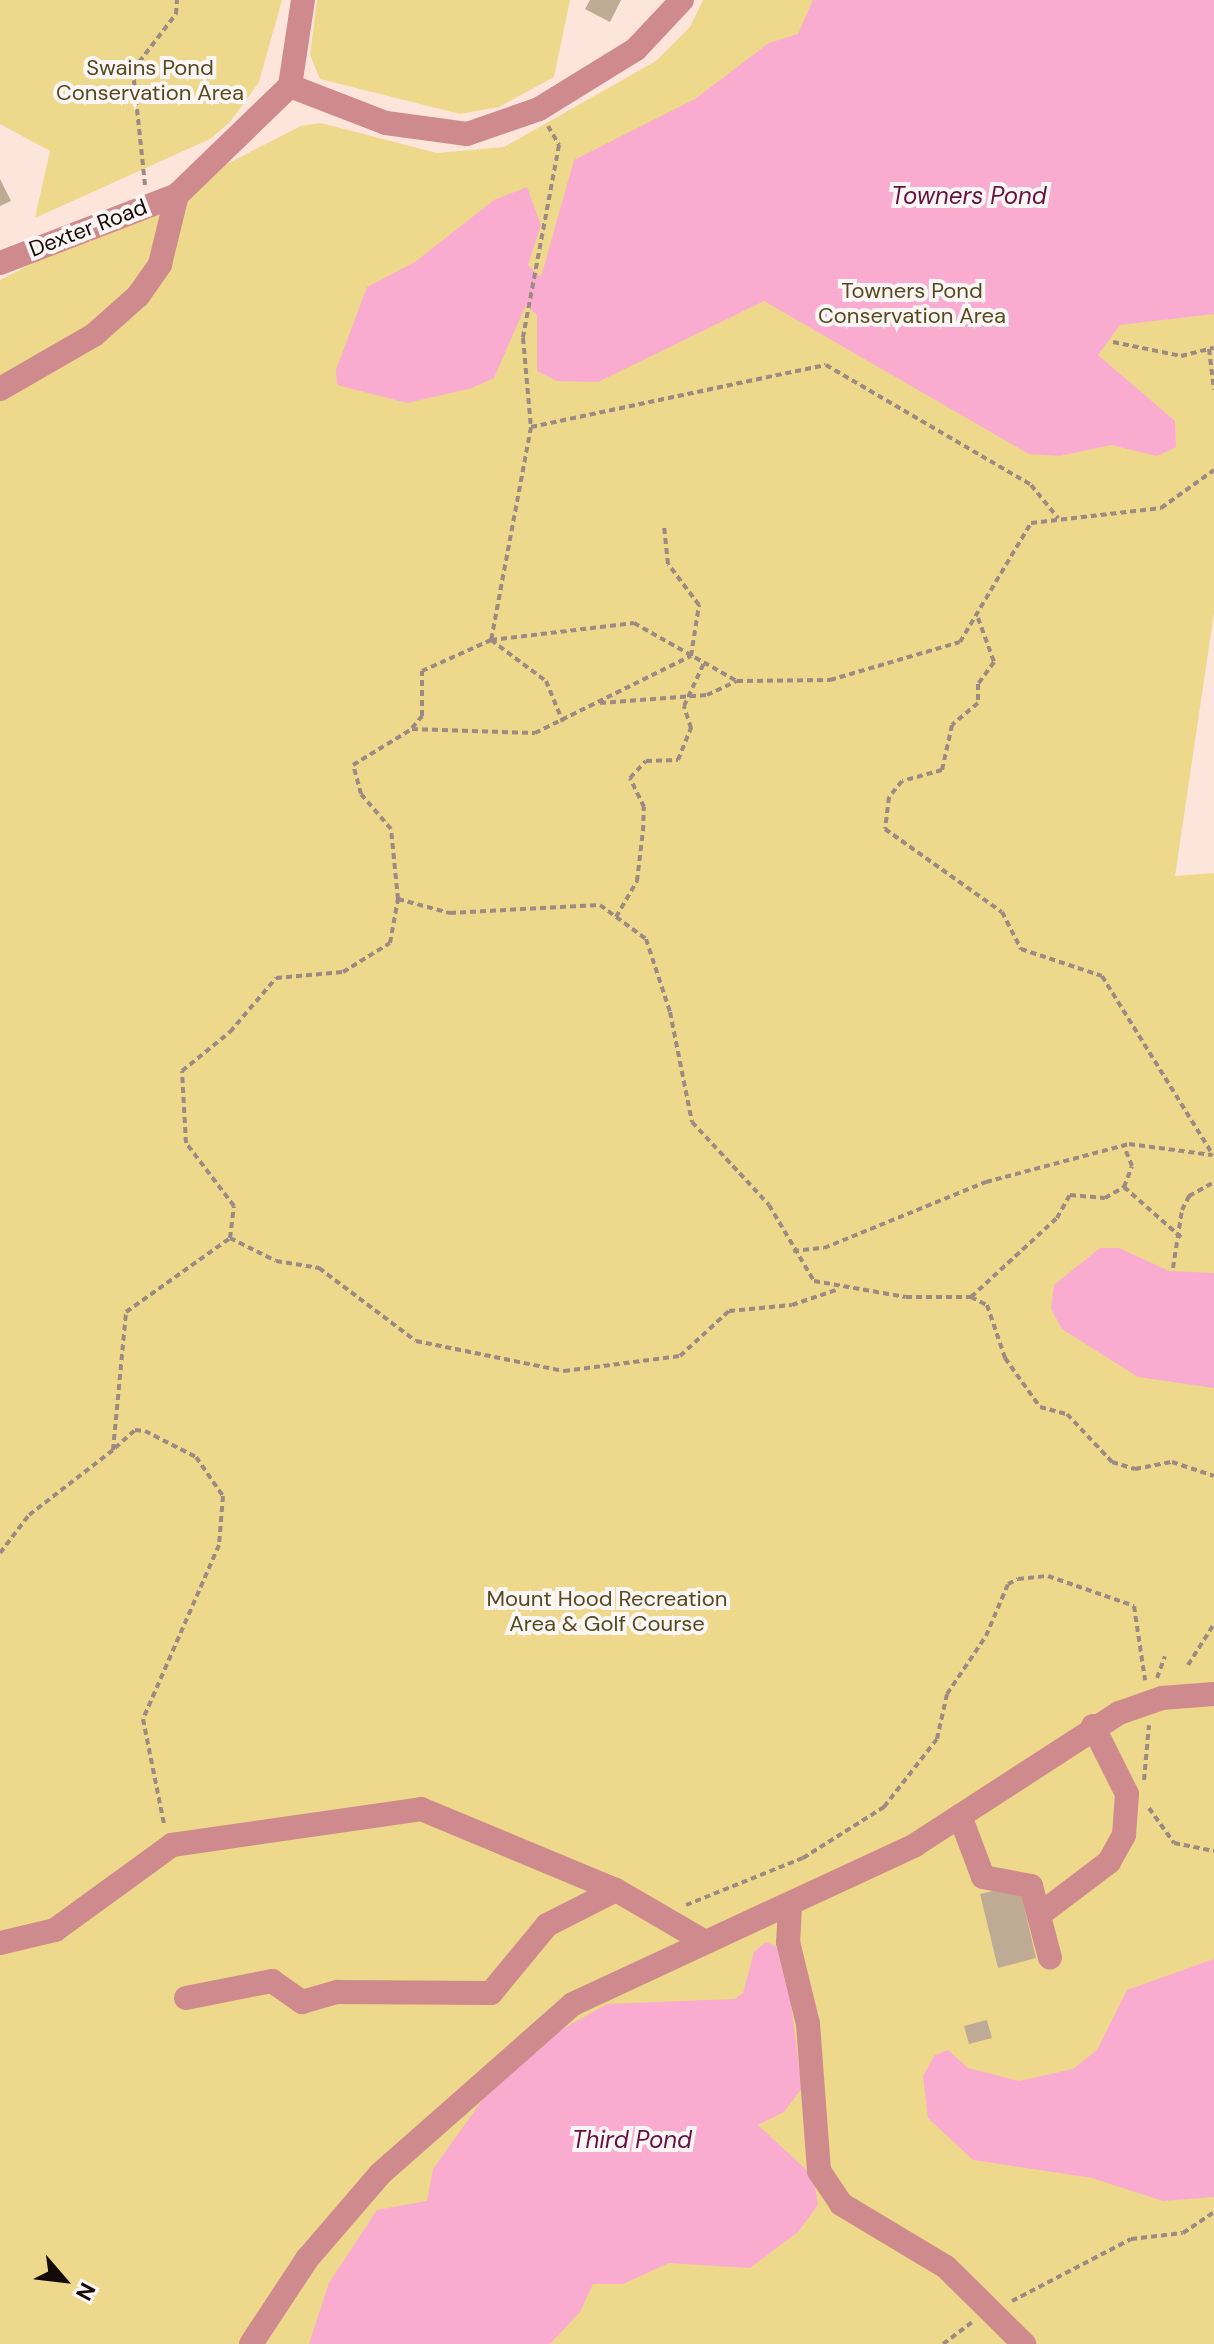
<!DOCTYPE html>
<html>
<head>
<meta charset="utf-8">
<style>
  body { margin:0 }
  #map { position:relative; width:1214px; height:2344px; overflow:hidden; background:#fee5db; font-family:"DM Sans",sans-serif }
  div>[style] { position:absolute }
  .green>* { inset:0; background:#eed88c }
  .water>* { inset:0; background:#f9acd0 }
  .building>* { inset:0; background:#bfab95 }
  .path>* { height:4px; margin-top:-2px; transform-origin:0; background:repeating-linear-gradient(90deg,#9d8a83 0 6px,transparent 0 10px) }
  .minor>* { height:24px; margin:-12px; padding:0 12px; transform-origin:12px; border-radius:12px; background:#ce8a8d }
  span { translate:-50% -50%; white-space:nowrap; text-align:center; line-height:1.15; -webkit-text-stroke:8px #fdf6f4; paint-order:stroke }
  .park-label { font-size:22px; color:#55491f }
  .street-label { font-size:22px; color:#140a07 }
  .water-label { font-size:24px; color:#641241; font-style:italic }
  .north { position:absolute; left:24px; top:2240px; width:80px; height:80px; -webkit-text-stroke:6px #fdf6f4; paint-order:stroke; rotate:118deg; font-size:22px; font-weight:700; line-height:32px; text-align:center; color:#140a07 }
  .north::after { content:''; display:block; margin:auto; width:28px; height:36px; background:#140a07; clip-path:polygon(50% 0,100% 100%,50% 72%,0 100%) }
</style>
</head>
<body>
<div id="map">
  <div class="green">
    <div style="clip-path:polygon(0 0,282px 0,259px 82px,230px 122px,210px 139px,35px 218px,50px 151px,0 124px)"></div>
    <div style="clip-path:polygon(317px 0,570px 0,554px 77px,499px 107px,460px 114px,320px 79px,310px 55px)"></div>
    <div style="clip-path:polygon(703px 0,1214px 0,1214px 613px,1175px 876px,1214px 873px,1214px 2344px,0 2344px,0 280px,301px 126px,321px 123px,437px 153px,504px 147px,656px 61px,690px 27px)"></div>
  </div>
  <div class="water">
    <div style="clip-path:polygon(813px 0,1214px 0,1214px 314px,1120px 325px,1098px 355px,1175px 421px,1176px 447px,1157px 456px,1111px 445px,1060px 456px,1029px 454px,764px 301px,598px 382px,557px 381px,537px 371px,537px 315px,526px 305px,494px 378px,472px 388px,407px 403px,337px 385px,336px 370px,367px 287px,415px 262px,494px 200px,527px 187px,541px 225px,528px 265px,541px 277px,574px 160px,695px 99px,769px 43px,798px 34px)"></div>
    <div style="clip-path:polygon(1100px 1248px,1119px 1248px,1169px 1271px,1214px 1273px,1214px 1388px,1138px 1377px,1062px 1329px,1051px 1309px,1054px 1285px)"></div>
    <div style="clip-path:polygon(766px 1942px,777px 1947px,790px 1997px,802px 2088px,784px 2112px,758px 2125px,813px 2176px,818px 2205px,798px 2232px,750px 2268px,669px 2263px,623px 2284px,593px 2284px,580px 2312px,550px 2344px,309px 2344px,329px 2283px,377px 2210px,427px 2201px,433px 2169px,486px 2095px,561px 2030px,607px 2004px,735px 1999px,743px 1993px,754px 1952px)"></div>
    <div style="clip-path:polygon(1214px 1959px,1214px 2197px,1163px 2201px,1092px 2178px,973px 2160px,928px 2118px,923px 2076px,935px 2055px,948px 2050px,968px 2068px,1019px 2081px,1073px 2069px,1097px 2050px,1127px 1990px)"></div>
  </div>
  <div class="building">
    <div style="clip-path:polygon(590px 0,621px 0,610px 22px,585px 9px)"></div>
    <div style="clip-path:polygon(0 179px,11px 201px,0 206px)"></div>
    <div style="clip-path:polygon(1019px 1885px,1036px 1958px,998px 1968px,980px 1894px)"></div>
    <div style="clip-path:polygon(987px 2020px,992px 2038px,969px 2044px,964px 2026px)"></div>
  </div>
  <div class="path">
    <div style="left:548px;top:126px;width:22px;rotate:60deg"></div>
    <div style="left:559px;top:145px;width:196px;rotate:100.6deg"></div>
    <div style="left:523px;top:338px;width:89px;rotate:84.9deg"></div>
    <div style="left:531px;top:427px;width:217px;rotate:100.6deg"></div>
    <div style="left:491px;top:640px;width:69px;rotate:36.7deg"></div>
    <div style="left:546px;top:681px;width:44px;rotate:67.5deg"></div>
    <div style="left:145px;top:185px;width:116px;rotate:-96deg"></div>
    <div style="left:133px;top:70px;width:71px;rotate:-52.5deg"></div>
    <div style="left:176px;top:14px;width:14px;rotate:-86deg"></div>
    <div style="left:1113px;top:342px;width:69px;rotate:11.6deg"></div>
    <div style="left:1181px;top:356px;width:34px;rotate:-14deg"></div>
    <div style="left:1209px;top:349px;width:41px;rotate:83deg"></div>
    <div style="left:531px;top:427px;width:301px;rotate:-11.9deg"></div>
    <div style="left:826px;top:365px;width:238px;rotate:30.3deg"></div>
    <div style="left:1031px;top:485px;width:43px;rotate:50.7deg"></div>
    <div style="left:978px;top:618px;width:47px;rotate:70deg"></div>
    <div style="left:994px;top:662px;width:27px;rotate:126deg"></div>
    <div style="left:978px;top:684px;width:19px;rotate:90deg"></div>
    <div style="left:978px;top:703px;width:34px;rotate:140deg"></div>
    <div style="left:952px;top:725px;width:46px;rotate:102.5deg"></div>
    <div style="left:942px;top:770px;width:41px;rotate:164.6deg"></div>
    <div style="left:902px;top:781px;width:21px;rotate:129deg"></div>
    <div style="left:889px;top:797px;width:32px;rotate:97deg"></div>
    <div style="left:885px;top:829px;width:143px;rotate:35.4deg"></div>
    <div style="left:1002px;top:912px;width:42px;rotate:62.8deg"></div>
    <div style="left:1021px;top:949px;width:85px;rotate:18.4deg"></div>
    <div style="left:1102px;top:976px;width:211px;rotate:58.2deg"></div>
    <div style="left:600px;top:703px;width:107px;rotate:-4.3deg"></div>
    <div style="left:707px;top:695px;width:33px;rotate:-25deg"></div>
    <div style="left:737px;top:681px;width:93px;rotate:-0.6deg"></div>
    <div style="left:830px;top:680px;width:135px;rotate:-16.3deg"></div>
    <div style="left:960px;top:642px;width:139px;rotate:-59.2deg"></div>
    <div style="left:1031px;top:523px;width:131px;rotate:-6.6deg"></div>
    <div style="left:1161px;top:508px;width:65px;rotate:-35.6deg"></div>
    <div style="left:412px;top:728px;width:16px;rotate:-50deg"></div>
    <div style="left:422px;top:716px;width:45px;rotate:-90deg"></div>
    <div style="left:422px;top:671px;width:76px;rotate:-24.2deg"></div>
    <div style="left:491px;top:640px;width:144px;rotate:-6.8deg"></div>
    <div style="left:634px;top:623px;width:118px;rotate:29.4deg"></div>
    <div style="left:398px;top:899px;width:70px;rotate:-95.7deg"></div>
    <div style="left:391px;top:829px;width:46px;rotate:-130.6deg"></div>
    <div style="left:361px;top:794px;width:30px;rotate:-105deg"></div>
    <div style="left:353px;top:765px;width:69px;rotate:-31.4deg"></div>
    <div style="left:412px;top:729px;width:123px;rotate:1.9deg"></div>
    <div style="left:535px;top:733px;width:174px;rotate:-26.3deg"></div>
    <div style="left:691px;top:656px;width:52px;rotate:-81.1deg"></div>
    <div style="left:699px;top:605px;width:51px;rotate:-127.1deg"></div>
    <div style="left:668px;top:564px;width:37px;rotate:-96deg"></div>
    <div style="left:616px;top:917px;width:42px;rotate:-59.7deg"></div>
    <div style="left:637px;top:881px;width:50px;rotate:-83.2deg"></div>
    <div style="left:643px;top:831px;width:24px;rotate:-88deg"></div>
    <div style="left:644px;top:807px;width:32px;rotate:-116deg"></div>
    <div style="left:630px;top:778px;width:23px;rotate:-47deg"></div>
    <div style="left:646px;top:761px;width:32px;rotate:-2deg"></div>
    <div style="left:678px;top:760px;width:35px;rotate:-68deg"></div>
    <div style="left:691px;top:728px;width:23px;rotate:-108deg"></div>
    <div style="left:684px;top:706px;width:47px;rotate:-65.1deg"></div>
    <div style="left:1124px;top:1187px;width:76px;rotate:41.3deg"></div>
    <div style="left:230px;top:1238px;width:32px;rotate:-83deg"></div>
    <div style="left:234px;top:1206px;width:79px;rotate:-127.3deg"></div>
    <div style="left:186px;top:1143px;width:72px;rotate:-93.2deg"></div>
    <div style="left:182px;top:1071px;width:62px;rotate:-39.1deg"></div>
    <div style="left:230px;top:1032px;width:71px;rotate:-49.6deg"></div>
    <div style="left:276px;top:978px;width:67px;rotate:-5.1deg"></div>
    <div style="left:343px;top:972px;width:55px;rotate:-31.7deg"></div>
    <div style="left:390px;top:943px;width:45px;rotate:-79.7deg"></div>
    <div style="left:398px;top:899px;width:54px;rotate:15.1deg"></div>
    <div style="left:450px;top:913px;width:150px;rotate:-3.1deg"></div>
    <div style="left:600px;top:905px;width:57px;rotate:36.5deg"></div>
    <div style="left:646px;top:939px;width:77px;rotate:71.8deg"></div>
    <div style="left:670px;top:1012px;width:112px;rotate:78.7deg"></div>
    <div style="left:692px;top:1122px;width:113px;rotate:47.1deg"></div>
    <div style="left:769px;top:1205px;width:88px;rotate:59.4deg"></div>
    <div style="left:814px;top:1281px;width:93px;rotate:9.9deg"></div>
    <div style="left:906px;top:1297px;width:65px"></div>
    <div style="left:971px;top:1297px;width:18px;rotate:27deg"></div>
    <div style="left:987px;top:1305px;width:56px;rotate:71.2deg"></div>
    <div style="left:1005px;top:1358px;width:60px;rotate:54.5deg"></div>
    <div style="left:1040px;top:1407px;width:28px;rotate:15deg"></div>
    <div style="left:1067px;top:1414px;width:66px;rotate:46.8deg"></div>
    <div style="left:1112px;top:1462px;width:24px;rotate:17deg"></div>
    <div style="left:1135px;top:1469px;width:38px;rotate:-11deg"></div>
    <div style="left:1172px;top:1462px;width:44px;rotate:18.4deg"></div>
    <div style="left:793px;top:1251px;width:31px;rotate:-6deg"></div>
    <div style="left:824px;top:1248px;width:175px;rotate:-22.2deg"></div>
    <div style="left:986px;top:1182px;width:148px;rotate:-14.9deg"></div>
    <div style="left:1129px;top:1144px;width:84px;rotate:7.5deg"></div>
    <div style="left:1173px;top:1268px;width:59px;rotate:-81.2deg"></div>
    <div style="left:1182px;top:1210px;width:16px;rotate:-63deg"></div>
    <div style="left:1189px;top:1196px;width:29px;rotate:-29deg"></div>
    <div style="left:971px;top:1297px;width:117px;rotate:-42.6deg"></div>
    <div style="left:1057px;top:1218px;width:26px;rotate:-61deg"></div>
    <div style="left:1070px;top:1195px;width:35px;rotate:5deg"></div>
    <div style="left:1105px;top:1198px;width:22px;rotate:-30deg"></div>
    <div style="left:1124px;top:1187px;width:22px;rotate:-69deg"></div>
    <div style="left:1132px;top:1166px;width:22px;rotate:-112deg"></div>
    <div style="left:115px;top:1448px;width:27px;rotate:-42deg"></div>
    <div style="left:135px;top:1430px;width:10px;rotate:6deg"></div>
    <div style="left:145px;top:1431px;width:57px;rotate:27deg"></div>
    <div style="left:196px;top:1457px;width:47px;rotate:55.3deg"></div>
    <div style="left:223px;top:1496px;width:49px;rotate:94.7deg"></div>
    <div style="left:219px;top:1545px;width:190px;rotate:113.6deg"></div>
    <div style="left:143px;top:1719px;width:107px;rotate:78.7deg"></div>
    <div style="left:0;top:1553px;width:48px;rotate:-52.7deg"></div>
    <div style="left:29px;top:1515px;width:106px;rotate:-37.7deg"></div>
    <div style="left:113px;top:1450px;width:139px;rotate:-84.6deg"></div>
    <div style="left:126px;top:1312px;width:128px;rotate:-35.4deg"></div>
    <div style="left:230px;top:1238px;width:51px;rotate:26.6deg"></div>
    <div style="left:276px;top:1261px;width:44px;rotate:9.2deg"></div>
    <div style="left:319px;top:1268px;width:121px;rotate:37deg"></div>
    <div style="left:416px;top:1341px;width:151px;rotate:11.5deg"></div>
    <div style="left:564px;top:1371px;width:117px;rotate:-7.4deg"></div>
    <div style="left:680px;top:1356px;width:67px;rotate:-42.6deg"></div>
    <div style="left:729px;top:1311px;width:63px;rotate:-5.4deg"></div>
    <div style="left:792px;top:1305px;width:50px;rotate:-18.8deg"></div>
    <div style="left:1188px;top:1665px;width:49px;rotate:-57.6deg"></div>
    <div style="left:1157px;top:1678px;width:23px;rotate:-70deg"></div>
    <div style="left:1144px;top:1780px;width:55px;rotate:-84.8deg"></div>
    <div style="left:1149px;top:1808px;width:43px;rotate:54.5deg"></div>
    <div style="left:1174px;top:1843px;width:41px;rotate:11.3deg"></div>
    <div style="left:686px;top:1905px;width:126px;rotate:-21.9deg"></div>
    <div style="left:803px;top:1858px;width:96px;rotate:-32.2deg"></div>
    <div style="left:884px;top:1807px;width:86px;rotate:-52.1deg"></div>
    <div style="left:937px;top:1739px;width:46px;rotate:-77.5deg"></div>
    <div style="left:947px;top:1694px;width:70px;rotate:-56.1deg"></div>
    <div style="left:986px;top:1636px;width:56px;rotate:-67.1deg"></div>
    <div style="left:1008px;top:1584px;width:11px;rotate:-27deg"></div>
    <div style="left:1018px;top:1579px;width:30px;rotate:-6deg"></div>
    <div style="left:1048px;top:1576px;width:91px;rotate:19.2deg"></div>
    <div style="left:1134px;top:1606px;width:75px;rotate:81.5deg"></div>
    <div style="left:1012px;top:2301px;width:134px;rotate:-27.5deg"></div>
    <div style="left:1131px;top:2239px;width:52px;rotate:-6.6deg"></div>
    <div style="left:1183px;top:2233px;width:37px;rotate:-34deg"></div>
    <div style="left:943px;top:2344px;width:36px;rotate:-37deg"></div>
  </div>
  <div class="minor">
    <div style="left:290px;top:86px;width:87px;rotate:-81.4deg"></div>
    <div style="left:0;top:263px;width:190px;rotate:-21deg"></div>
    <div style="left:177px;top:195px;width:157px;rotate:-44deg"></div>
    <div style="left:290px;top:86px;width:103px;rotate:21.1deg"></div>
    <div style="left:386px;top:123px;width:82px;rotate:7.7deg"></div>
    <div style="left:467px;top:134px;width:76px;rotate:-19.1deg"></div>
    <div style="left:539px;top:109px;width:114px;rotate:-31.7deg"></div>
    <div style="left:636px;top:49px;width:67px;rotate:-46.8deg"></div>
    <div style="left:0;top:389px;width:108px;rotate:-29.9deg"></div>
    <div style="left:94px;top:335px;width:59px;rotate:-41.6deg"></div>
    <div style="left:138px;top:296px;width:39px;rotate:-55deg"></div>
    <div style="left:160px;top:264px;width:71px;rotate:-76.2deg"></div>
    <div style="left:960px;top:1816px;width:65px;rotate:69.3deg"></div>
    <div style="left:983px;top:1877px;width:49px;rotate:10.6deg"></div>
    <div style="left:1031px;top:1886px;width:74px;rotate:75.2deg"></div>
    <div style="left:790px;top:1906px;width:36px;rotate:93deg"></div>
    <div style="left:788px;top:1942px;width:84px;rotate:76.3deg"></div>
    <div style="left:808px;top:2024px;width:147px;rotate:85.7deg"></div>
    <div style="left:819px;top:2171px;width:40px;rotate:56deg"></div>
    <div style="left:841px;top:2204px;width:122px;rotate:31deg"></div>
    <div style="left:946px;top:2267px;width:110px;rotate:44.6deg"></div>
    <div style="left:1039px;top:1915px;width:88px;rotate:-37.1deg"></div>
    <div style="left:1109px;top:1862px;width:31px;rotate:-61deg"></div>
    <div style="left:1124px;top:1835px;width:41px;rotate:-85.8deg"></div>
    <div style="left:1127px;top:1794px;width:76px;rotate:-116.6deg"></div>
    <div style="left:0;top:1943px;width:57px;rotate:-13.3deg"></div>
    <div style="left:55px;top:1930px;width:145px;rotate:-36deg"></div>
    <div style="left:172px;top:1845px;width:252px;rotate:-8.2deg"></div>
    <div style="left:421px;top:1809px;width:211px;rotate:22.6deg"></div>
    <div style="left:186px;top:1998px;width:88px;rotate:-11.2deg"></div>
    <div style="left:272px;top:1981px;width:37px;rotate:35deg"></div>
    <div style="left:302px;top:2002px;width:37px;rotate:-16deg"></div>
    <div style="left:338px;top:1992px;width:153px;rotate:0.4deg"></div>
    <div style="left:491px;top:1993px;width:88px;rotate:-50.5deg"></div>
    <div style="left:547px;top:1925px;width:77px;rotate:-26.9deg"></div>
    <div style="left:616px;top:1890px;width:103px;rotate:30.3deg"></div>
    <div style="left:251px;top:2344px;width:102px;rotate:-56.6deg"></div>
    <div style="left:307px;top:2259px;width:112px;rotate:-49.3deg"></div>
    <div style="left:380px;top:2174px;width:257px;rotate:-41.4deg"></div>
    <div style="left:573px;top:2004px;width:377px;rotate:-24.9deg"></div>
    <div style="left:915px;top:1845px;width:243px;rotate:-32.9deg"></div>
    <div style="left:1119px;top:1713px;width:46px;rotate:-19.2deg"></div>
    <div style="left:1162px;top:1698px;width:52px;rotate:-4.4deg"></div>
  </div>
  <div class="park-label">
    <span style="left:150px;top:80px">Swains Pond<br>Conservation Area</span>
    <span style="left:912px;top:303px">Towners Pond<br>Conservation Area</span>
    <span style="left:607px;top:1611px">Mount Hood Recreation<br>Area &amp; Golf Course</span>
  </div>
  <div class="street-label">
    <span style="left:88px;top:228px;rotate:-21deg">Dexter Road</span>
  </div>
  <div class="water-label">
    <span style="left:969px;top:196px">Towners Pond</span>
    <span style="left:632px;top:2140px">Third Pond</span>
  </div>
  <div class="north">N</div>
</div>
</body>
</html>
